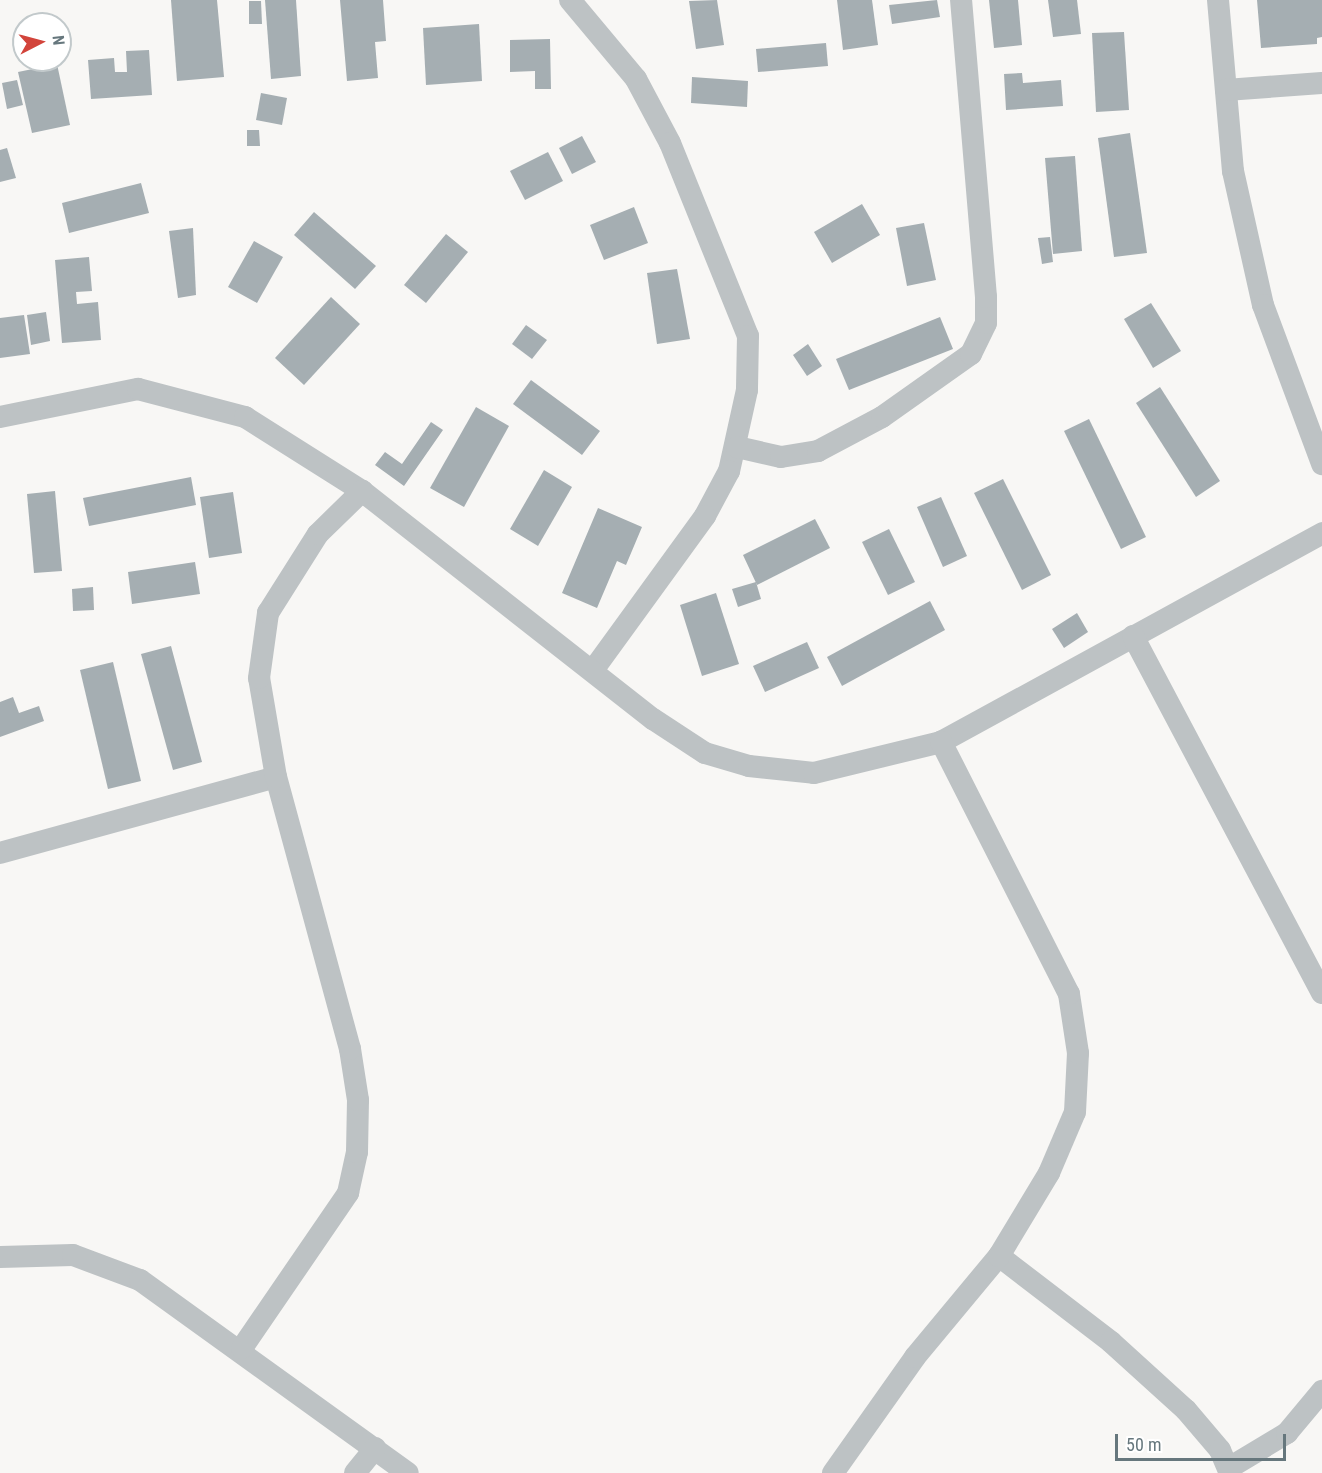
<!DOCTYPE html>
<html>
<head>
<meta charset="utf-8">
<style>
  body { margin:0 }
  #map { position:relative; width:1322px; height:1473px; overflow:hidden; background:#f8f7f5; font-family:"Roboto Condensed",sans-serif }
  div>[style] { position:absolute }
  .building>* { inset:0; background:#a5aeb2 }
  .minor>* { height:22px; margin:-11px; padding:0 11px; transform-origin:11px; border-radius:11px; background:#bdc2c4 }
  span { translate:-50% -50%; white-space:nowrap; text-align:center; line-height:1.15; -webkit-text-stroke:6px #fff; paint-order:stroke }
  .north { position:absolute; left:12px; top:12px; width:60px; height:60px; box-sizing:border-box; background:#fff; border:2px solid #c2c9cb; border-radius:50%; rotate:84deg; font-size:16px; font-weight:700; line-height:24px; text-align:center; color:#66777d }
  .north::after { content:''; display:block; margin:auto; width:21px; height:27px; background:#d2443b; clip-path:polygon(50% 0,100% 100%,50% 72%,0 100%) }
  .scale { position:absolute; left:1115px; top:1434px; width:171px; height:27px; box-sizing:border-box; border:3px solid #66777d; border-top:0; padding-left:8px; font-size:18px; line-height:21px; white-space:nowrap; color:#66777d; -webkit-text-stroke:4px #fff; paint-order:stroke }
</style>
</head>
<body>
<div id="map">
  <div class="building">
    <div style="clip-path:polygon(171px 0,217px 0,224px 77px,177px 81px)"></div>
    <div style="clip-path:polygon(265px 0,296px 0,301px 76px,271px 79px)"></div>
    <div style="clip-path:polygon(340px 0,383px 0,386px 41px,375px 42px,378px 78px,347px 81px)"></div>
    <div style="clip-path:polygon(717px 0,724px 45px,696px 49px,689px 1px)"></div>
    <div style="clip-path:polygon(837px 0,872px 0,878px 45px,843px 50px)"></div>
    <div style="clip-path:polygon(937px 0,940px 17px,892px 24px,889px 5px)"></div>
    <div style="clip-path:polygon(989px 0,1018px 0,1022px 45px,994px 48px)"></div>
    <div style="clip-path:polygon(1048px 0,1077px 0,1081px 34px,1053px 37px)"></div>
    <div style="clip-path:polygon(1257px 0,1322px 0,1322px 37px,1317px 38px,1317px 44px,1261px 48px)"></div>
    <div style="clip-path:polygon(249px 1px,261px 1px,262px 24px,249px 24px)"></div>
    <div style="clip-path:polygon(479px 24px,482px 81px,426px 85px,423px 28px)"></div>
    <div style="clip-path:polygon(1124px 32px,1129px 110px,1096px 112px,1092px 33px)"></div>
    <div style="clip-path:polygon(550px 39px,551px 89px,535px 89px,535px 71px,510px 72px,510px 40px)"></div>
    <div style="clip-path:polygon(826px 43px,828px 66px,758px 72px,756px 49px)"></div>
    <div style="clip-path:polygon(149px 50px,152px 95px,91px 99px,88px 60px,114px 58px,115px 72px,127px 72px,126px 51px)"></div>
    <div style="clip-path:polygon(57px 64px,70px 125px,32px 133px,18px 72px)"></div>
    <div style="clip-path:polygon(1022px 73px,1023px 83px,1061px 80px,1063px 106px,1006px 110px,1004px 74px)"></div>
    <div style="clip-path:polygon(692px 77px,748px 81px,747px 107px,691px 103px)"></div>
    <div style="clip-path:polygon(17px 80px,23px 105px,7px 109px,2px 83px)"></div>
    <div style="clip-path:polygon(261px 93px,287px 98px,282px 125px,256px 120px)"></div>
    <div style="clip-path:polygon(247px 130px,259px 130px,260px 146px,247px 146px)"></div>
    <div style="clip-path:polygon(1130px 133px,1147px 253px,1114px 257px,1098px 138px)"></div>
    <div style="clip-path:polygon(582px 136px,596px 162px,572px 174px,559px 148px)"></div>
    <div style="clip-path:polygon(7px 148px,16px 178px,0 182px,0 150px)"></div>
    <div style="clip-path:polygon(548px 152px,563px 181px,525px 200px,510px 171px)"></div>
    <div style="clip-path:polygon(1075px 156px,1082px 251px,1053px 254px,1045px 158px)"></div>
    <div style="clip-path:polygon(141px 183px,149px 213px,69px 233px,62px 203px)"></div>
    <div style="clip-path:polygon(862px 204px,880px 235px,832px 263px,814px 232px)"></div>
    <div style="clip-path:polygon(634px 207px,648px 243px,604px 260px,590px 225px)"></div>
    <div style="clip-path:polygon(314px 212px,376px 266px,355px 289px,294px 235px)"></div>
    <div style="clip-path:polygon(924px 223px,936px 280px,907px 286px,896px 228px)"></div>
    <div style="clip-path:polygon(193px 228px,196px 295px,178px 298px,169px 231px)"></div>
    <div style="clip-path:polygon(446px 234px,468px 252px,426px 303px,404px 285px)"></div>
    <div style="clip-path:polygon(1050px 237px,1053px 262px,1042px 264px,1038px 238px)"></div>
    <div style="clip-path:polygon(254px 241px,283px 257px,257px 303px,228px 287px)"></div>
    <div style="clip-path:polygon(89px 257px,92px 291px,76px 292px,77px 304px,98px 302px,101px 340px,62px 343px,55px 260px)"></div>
    <div style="clip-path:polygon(677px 269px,690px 339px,657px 344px,647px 273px)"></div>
    <div style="clip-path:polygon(331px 297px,360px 324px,304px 385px,275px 358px)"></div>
    <div style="clip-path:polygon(1151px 303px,1181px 351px,1153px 368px,1124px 319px)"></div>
    <div style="clip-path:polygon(46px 312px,50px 341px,31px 345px,27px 315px)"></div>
    <div style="clip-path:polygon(24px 315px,30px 354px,0 358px,0 318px)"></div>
    <div style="clip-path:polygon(940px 317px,953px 349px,849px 390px,836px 359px)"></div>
    <div style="clip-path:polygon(526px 325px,547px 340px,532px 359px,512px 344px)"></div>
    <div style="clip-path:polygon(808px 344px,822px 366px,807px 376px,793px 355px)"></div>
    <div style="clip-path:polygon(531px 380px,600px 431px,582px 455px,513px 404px)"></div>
    <div style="clip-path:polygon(1160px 387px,1220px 481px,1196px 497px,1136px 403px)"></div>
    <div style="clip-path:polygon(476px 407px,509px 426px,464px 507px,430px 488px)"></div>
    <div style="clip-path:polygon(1089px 419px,1146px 537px,1121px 549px,1064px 431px)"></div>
    <div style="clip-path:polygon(431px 422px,443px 430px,404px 486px,375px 465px,385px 452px,402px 464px)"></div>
    <div style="clip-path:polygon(544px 470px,572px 487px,538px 546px,510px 529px)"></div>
    <div style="clip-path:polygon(191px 477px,196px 505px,89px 526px,83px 498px)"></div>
    <div style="clip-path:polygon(1003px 479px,1051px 575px,1022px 590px,974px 493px)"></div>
    <div style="clip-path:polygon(55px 491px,62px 571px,34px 573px,27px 494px)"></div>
    <div style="clip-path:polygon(233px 492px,242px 553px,209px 558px,200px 497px)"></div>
    <div style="clip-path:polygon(941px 497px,967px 556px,943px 567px,917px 507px)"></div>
    <div style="clip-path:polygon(598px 508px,642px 527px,626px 565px,617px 561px,597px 608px,562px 593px)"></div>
    <div style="clip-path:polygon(815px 519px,830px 548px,757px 585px,743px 555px)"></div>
    <div style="clip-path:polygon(889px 529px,915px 582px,888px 595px,862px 542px)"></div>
    <div style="clip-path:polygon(195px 562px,200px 594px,132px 604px,128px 572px)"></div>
    <div style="clip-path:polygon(756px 582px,761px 599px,738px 607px,732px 589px)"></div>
    <div style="clip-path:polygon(93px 587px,94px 610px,73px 611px,72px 589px)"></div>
    <div style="clip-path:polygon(716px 593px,739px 664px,702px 676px,680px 605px)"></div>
    <div style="clip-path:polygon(930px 601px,945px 630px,842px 686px,827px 657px)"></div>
    <div style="clip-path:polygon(1077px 613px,1088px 632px,1064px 648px,1052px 629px)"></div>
    <div style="clip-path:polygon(807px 642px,819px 668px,765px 692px,753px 666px)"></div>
    <div style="clip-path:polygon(171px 646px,202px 762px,173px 770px,141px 654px)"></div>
    <div style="clip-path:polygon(113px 662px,141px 781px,108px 789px,80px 670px)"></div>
    <div style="clip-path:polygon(13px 697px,19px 713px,39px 706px,44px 721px,0 737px,0 702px)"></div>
  </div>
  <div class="minor">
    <div style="left:570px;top:0;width:103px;rotate:50.1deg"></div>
    <div style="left:636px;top:79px;width:72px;rotate:62deg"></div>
    <div style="left:670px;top:143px;width:208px;rotate:68deg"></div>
    <div style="left:748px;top:336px;width:54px;rotate:91.1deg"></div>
    <div style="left:747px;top:390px;width:83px;rotate:102.5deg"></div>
    <div style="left:729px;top:471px;width:51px;rotate:118.1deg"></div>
    <div style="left:705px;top:516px;width:190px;rotate:126deg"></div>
    <div style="left:1218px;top:0;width:172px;rotate:85deg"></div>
    <div style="left:1233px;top:171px;width:137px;rotate:77.4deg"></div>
    <div style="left:1263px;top:305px;width:170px;rotate:69.6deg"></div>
    <div style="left:1226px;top:90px;width:96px;rotate:-4.2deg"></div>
    <div style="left:0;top:417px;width:141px;rotate:-11.5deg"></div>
    <div style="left:138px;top:389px;width:111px;rotate:14.7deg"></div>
    <div style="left:245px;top:417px;width:138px;rotate:32.3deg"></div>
    <div style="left:362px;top:491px;width:370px;rotate:38.1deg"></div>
    <div style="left:653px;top:719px;width:62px;rotate:33.2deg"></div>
    <div style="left:705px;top:753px;width:46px;rotate:16.5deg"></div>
    <div style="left:749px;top:766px;width:65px;rotate:6.1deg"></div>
    <div style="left:814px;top:773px;width:131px;rotate:-13.7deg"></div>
    <div style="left:941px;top:742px;width:435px;rotate:-28.7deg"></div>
    <div style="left:737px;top:447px;width:45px;rotate:12.8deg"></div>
    <div style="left:781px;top:457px;width:37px;rotate:-9deg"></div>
    <div style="left:818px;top:451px;width:72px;rotate:-28deg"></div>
    <div style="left:882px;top:417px;width:109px;rotate:-35.3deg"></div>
    <div style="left:971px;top:354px;width:34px;rotate:-64deg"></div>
    <div style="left:986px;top:323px;width:26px;rotate:-90deg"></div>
    <div style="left:986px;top:297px;width:298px;rotate:-94.8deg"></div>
    <div style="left:1133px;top:636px;width:404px;rotate:62.1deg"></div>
    <div style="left:0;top:853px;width:286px;rotate:-15.4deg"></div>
    <div style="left:999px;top:1256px;width:141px;rotate:37.5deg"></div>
    <div style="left:1111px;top:1342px;width:101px;rotate:42.2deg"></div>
    <div style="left:1186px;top:1410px;width:52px;rotate:49.6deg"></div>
    <div style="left:1220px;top:1450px;width:25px;rotate:67deg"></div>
    <div style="left:0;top:1257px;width:73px;rotate:-1.6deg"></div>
    <div style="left:73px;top:1255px;width:72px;rotate:20.5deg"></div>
    <div style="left:140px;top:1280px;width:330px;rotate:35.8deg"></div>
    <div style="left:242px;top:1348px;width:188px;rotate:-55.6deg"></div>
    <div style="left:348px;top:1193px;width:42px;rotate:-77.6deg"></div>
    <div style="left:357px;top:1152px;width:52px;rotate:-88.9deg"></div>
    <div style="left:358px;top:1100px;width:52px;rotate:-98.9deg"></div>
    <div style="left:350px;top:1049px;width:282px;rotate:-105.2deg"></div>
    <div style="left:276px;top:777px;width:100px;rotate:-99.7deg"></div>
    <div style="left:259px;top:678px;width:66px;rotate:-82.1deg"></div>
    <div style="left:268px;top:613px;width:93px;rotate:-57.7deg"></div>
    <div style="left:318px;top:534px;width:62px;rotate:-44.3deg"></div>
    <div style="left:1229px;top:1468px;width:68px;rotate:-31.1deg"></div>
    <div style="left:1287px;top:1433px;width:55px;rotate:-50.2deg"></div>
    <div style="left:355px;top:1473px;width:32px;rotate:-51deg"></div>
    <div style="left:833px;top:1473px;width:142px;rotate:-54.7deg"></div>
    <div style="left:915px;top:1357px;width:131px;rotate:-50.3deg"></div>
    <div style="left:999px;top:1256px;width:97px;rotate:-58.9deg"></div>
    <div style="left:1049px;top:1173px;width:66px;rotate:-66.9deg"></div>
    <div style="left:1075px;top:1112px;width:59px;rotate:-87.1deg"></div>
    <div style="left:1078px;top:1053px;width:60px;rotate:-98.7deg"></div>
    <div style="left:1069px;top:994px;width:283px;rotate:-116.9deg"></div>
  </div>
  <div class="north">N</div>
  <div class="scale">50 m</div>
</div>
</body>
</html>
